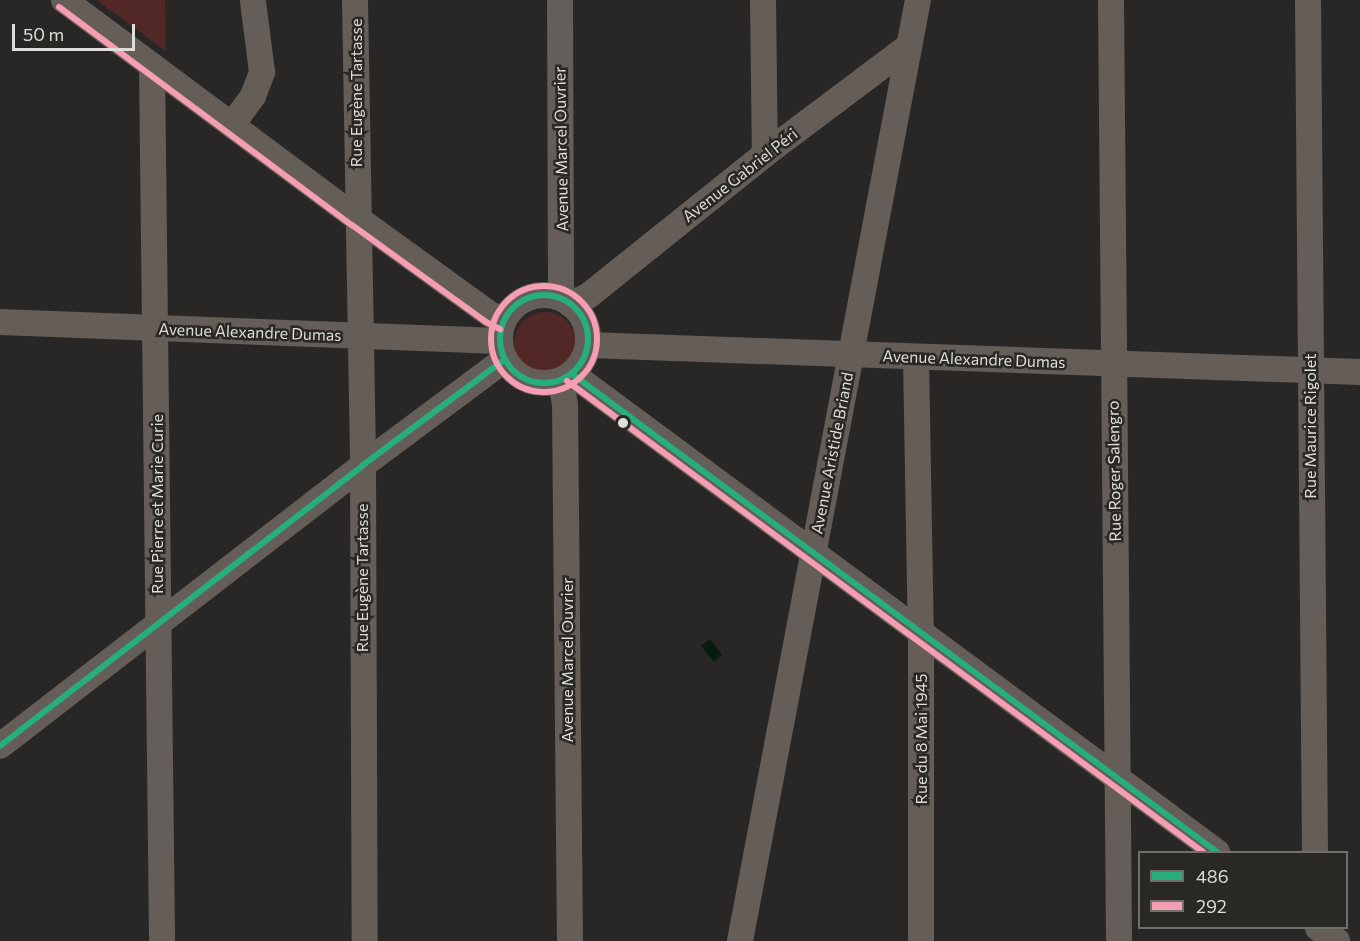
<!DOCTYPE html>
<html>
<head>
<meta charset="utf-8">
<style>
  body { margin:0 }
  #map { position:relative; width:1360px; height:941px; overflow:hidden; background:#292725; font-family:Commissioner,sans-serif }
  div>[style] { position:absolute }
  .green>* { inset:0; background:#512826 }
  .round { border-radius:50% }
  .water>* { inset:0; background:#061c0f }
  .minor>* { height:26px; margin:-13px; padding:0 13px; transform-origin:13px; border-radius:13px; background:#655d57 }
  .minor>.ring { margin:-13px; padding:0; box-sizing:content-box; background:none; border:26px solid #655d57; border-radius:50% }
  .bus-1>* { height:6px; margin:-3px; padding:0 3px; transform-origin:3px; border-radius:3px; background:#26ae7d }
  .bus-1>.ring { margin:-3px; padding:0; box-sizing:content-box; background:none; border:6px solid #26ae7d; border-radius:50% }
  .bus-2>* { height:6px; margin:-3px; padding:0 3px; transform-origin:3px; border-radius:3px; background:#f59eb3 }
  .bus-2>.ring { margin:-3px; padding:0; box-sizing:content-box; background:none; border:6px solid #f59eb3; border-radius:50% }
  .dots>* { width:16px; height:16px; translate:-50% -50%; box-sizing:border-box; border:3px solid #2a2824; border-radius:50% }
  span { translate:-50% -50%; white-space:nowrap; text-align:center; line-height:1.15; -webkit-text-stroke:5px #2a2824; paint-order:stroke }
  .street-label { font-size:16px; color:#deddda }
  .legend { position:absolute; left:1138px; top:851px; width:210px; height:78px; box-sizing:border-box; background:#2a2824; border:2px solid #72706d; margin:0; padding:8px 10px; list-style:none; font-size:18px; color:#deddda }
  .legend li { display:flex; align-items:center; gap:12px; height:30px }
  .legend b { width:30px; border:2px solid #72706d }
  .scale { position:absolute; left:12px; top:24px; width:123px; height:27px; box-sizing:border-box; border:3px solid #deddda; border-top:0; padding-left:8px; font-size:18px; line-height:21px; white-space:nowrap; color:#deddda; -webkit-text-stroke:4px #2a2824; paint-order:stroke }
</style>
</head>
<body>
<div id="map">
  <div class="green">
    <div style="clip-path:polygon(96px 0,165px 0,166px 51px)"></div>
    <div class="round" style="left:514px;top:312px;width:62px;height:62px"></div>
  </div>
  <div class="water">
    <div style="clip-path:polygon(710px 639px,722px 655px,714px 662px,701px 646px)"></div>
  </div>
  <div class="minor">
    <div style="left:64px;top:0;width:365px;rotate:36.7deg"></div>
    <div style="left:357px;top:218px;width:165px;rotate:35.9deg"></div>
    <div style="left:491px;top:315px;width:14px;rotate:25deg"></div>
    <div style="left:355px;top:0;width:465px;rotate:89deg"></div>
    <div style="left:363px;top:465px;width:476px;rotate:89.8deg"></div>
    <div style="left:560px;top:0;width:298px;rotate:89.8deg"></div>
    <div style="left:763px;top:0;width:154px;rotate:89.3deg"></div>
    <div style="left:1111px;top:0;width:941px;rotate:89.51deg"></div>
    <div style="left:1308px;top:0;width:852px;rotate:89.53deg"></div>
    <div style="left:152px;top:67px;width:874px;rotate:89.34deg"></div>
    <div style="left:232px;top:125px;width:36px;rotate:-54deg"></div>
    <div style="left:253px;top:96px;width:26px;rotate:-69deg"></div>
    <div style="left:262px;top:72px;width:71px;rotate:-97.3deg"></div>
    <div class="ring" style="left:500px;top:295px;width:62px;height:62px"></div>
    <div style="left:570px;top:304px;width:20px;rotate:-24deg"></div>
    <div style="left:588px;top:296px;width:227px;rotate:-38.7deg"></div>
    <div style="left:765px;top:154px;width:180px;rotate:-36.9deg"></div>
    <div style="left:0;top:322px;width:500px;rotate:2.18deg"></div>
    <div style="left:588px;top:345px;width:772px;rotate:2deg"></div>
    <div style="left:916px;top:357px;width:296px;rotate:89deg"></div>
    <div style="left:921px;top:653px;width:288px;rotate:90deg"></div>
    <div style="left:572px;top:374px;width:803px;rotate:36.54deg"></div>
    <div style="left:561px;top:380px;width:25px;rotate:81deg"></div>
    <div style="left:565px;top:405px;width:536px;rotate:89.47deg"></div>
    <div style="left:0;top:746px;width:459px;rotate:-37.7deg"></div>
    <div style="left:363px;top:465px;width:177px;rotate:-36.7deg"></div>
    <div style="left:1318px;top:928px;width:23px;rotate:34deg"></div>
    <div style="left:740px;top:941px;width:958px;rotate:-79.29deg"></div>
  </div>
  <div class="bus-1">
    <div class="ring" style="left:500px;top:295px;width:82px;height:82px"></div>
    <div style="left:572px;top:374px;width:803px;rotate:36.54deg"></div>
    <div style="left:0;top:746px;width:459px;rotate:-37.7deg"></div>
    <div style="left:363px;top:465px;width:177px;rotate:-36.7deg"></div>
  </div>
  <div class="bus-2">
    <div style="left:59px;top:7px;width:365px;rotate:36.7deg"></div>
    <div style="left:352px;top:225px;width:165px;rotate:35.9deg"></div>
    <div style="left:486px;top:322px;width:16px;rotate:27deg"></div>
    <div class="ring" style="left:491px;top:286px;width:100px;height:100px"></div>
    <div style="left:567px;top:381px;width:791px;rotate:36.52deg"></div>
  </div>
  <div class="dots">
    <div style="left:623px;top:423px;background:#deddda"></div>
  </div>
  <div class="street-label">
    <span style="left:356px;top:93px;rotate:-90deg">Rue Eugène Tartasse</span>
    <span style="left:561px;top:149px;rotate:-91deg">Avenue Marcel Ouvrier</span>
    <span style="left:740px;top:175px;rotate:-38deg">Avenue Gabriel Péri</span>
    <span style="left:250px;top:332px;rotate:2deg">Avenue Alexandre Dumas</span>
    <span style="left:974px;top:359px;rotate:2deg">Avenue Alexandre Dumas</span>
    <span style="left:1310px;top:426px;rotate:-90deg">Rue Maurice Rigolet</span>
    <span style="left:832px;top:453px;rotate:-79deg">Avenue Aristide Briand</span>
    <span style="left:1114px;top:471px;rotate:-91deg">Rue Roger Salengro</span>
    <span style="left:157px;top:504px;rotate:-90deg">Rue Pierre et Marie Curie</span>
    <span style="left:362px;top:578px;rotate:-90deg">Rue Eugène Tartasse</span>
    <span style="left:567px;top:660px;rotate:-90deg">Avenue Marcel Ouvrier</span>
    <span style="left:921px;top:739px;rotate:-90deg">Rue du 8 Mai 1945</span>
  </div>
  <ul class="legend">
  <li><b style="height:8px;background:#26ae7d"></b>486</li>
  <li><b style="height:8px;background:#f59eb3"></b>292</li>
  </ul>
  <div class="scale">50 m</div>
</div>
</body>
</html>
